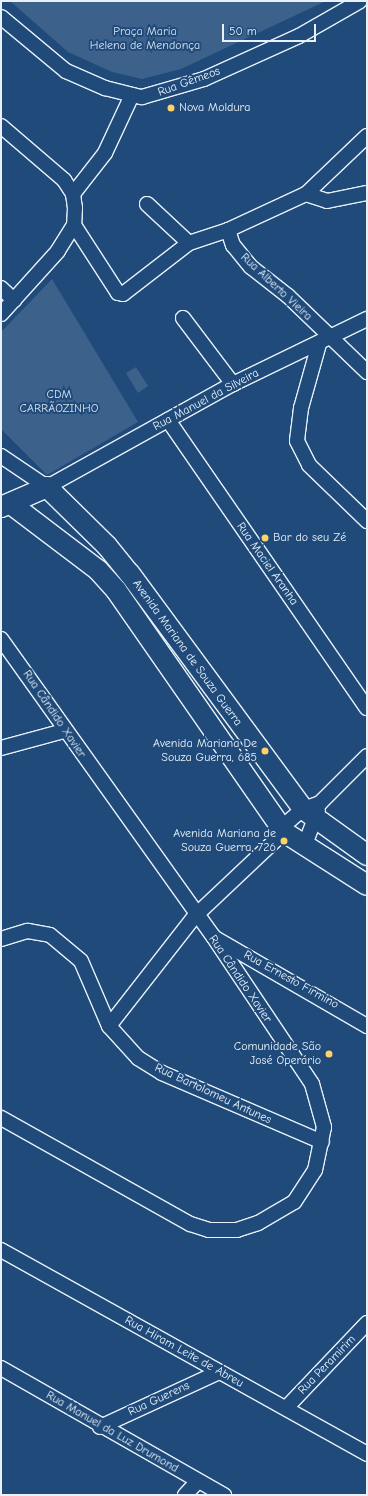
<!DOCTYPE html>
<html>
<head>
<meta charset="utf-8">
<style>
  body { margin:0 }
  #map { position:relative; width:368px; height:1496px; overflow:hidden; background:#1f4a7a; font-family:"Comic Neue",sans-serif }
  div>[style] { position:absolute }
  .green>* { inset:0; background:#3c628c }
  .roads { filter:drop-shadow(1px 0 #e8f1f8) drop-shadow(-1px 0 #e8f1f8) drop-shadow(0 1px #e8f1f8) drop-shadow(0 -1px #e8f1f8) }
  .street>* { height:14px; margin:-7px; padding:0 7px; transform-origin:7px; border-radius:7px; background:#1f4a7a }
  .secondary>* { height:20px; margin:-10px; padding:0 10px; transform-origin:10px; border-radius:10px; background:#1f4a7a }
  .dots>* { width:11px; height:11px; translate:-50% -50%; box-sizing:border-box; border:2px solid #1f4a7a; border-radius:50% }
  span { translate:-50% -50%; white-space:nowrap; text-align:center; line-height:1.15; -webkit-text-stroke:4px #1f4a7a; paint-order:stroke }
  .park-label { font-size:12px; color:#d7e3ed }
  .street-label { font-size:12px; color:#e8f1f8 }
  .poi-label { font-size:12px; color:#e8f1f8 }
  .left { translate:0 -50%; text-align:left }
  .right { translate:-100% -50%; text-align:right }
  .frame { position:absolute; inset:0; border:2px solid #e8f1f8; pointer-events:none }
  .scale { position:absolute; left:222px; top:24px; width:94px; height:18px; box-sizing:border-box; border:2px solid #e8f1f8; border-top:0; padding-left:5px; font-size:12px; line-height:14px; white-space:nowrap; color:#e8f1f8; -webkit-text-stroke:3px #1f4a7a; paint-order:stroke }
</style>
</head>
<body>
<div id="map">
  <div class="green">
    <div style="clip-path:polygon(10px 1px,326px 1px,181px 69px,142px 79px,112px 72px,68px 52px)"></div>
    <div style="clip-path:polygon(52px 279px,138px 422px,47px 475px,1px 429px,1px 332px)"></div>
    <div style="clip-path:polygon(136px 367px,148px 386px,138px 393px,126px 373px)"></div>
  </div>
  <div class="roads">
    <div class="street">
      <div style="left:1px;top:17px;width:85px;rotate:39.7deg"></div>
      <div style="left:66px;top:71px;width:43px;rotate:23.6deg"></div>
      <div style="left:105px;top:88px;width:38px;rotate:14deg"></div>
      <div style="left:142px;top:97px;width:65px;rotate:-16.2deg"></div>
      <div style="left:204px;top:79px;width:104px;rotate:-24.4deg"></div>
      <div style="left:299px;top:36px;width:70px;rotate:-29.8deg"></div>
      <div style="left:1px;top:126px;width:83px;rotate:40.6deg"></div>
      <div style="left:64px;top:180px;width:17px;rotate:57deg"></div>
      <div style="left:73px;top:194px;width:14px;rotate:82deg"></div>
      <div style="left:75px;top:208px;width:17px;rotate:93deg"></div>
      <div style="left:74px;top:225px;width:31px;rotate:122deg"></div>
      <div style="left:58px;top:251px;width:85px;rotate:132.1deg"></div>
      <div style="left:73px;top:194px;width:52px;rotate:-52deg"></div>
      <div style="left:105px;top:153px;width:64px;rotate:-65deg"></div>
      <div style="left:306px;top:194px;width:22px;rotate:18deg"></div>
      <div style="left:327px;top:201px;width:41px;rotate:-11.3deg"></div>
      <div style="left:147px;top:204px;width:57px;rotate:42.9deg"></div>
      <div style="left:74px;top:225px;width:81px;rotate:57.1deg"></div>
      <div style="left:118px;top:293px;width:5px;rotate:11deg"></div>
      <div style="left:123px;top:294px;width:83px;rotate:-37.7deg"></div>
      <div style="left:189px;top:243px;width:41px;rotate:-18.4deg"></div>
      <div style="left:228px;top:230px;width:86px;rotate:-24.8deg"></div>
      <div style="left:306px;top:194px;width:84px;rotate:-43.6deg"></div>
      <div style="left:228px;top:230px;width:16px;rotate:72deg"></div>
      <div style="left:233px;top:245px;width:28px;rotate:51deg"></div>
      <div style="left:251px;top:267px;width:47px;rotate:38.1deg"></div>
      <div style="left:288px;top:296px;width:110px;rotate:43.9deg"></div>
      <div style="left:1px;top:288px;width:18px;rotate:43deg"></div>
      <div style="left:183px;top:318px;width:83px;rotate:52.9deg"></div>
      <div style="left:319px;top:344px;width:66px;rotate:105.7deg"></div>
      <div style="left:301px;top:408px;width:33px;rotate:97deg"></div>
      <div style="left:297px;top:441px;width:27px;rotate:63deg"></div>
      <div style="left:309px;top:465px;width:81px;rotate:44deg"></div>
      <div style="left:168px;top:420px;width:350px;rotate:55.4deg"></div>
      <div style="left:1px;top:456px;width:55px;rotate:34deg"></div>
      <div style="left:47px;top:487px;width:213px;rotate:-29deg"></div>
      <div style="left:233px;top:384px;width:149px;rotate:-25.9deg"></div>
      <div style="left:1px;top:639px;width:365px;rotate:54.5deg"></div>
      <div style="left:213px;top:936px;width:178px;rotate:56.2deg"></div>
      <div style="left:312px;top:1084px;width:45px;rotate:74.4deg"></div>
      <div style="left:324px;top:1127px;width:44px;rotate:101.8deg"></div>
      <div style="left:315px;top:1170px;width:38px;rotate:123deg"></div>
      <div style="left:294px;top:1202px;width:42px;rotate:149.7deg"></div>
      <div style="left:258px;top:1223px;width:22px;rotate:162deg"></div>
      <div style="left:237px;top:1230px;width:28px;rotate:180deg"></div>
      <div style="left:209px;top:1230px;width:20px;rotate:-162deg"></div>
      <div style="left:190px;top:1224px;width:217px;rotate:-150.7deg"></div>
      <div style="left:1px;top:748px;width:65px;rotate:-15.1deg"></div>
      <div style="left:281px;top:828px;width:29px;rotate:-41deg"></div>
      <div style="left:303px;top:809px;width:18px;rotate:-19deg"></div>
      <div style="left:320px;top:803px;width:66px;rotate:-45deg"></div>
      <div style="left:304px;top:847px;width:39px;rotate:-69deg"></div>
      <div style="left:215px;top:938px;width:176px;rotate:30.1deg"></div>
      <div style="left:1px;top:939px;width:28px;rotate:-17deg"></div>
      <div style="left:28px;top:931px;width:22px;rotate:10deg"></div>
      <div style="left:50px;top:935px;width:40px;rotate:40deg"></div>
      <div style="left:81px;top:961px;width:71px;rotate:66.7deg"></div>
      <div style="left:109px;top:1026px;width:43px;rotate:47.8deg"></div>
      <div style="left:138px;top:1058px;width:28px;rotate:32deg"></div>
      <div style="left:162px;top:1073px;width:174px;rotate:23.3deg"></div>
      <div style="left:109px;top:1026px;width:140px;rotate:-52deg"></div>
      <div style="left:195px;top:916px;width:122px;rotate:-43.3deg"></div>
      <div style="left:1px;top:1250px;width:419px;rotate:29.1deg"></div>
      <div style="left:1px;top:1368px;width:257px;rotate:29.7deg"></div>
      <div style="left:287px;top:1407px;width:116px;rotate:-46.4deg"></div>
      <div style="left:100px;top:1427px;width:131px;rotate:-24.8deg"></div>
      <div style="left:185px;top:1495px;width:19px;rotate:-47deg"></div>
    </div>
    <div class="secondary">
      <div style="left:11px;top:504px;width:109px;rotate:37.2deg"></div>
      <div style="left:98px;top:570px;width:27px;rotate:48deg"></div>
      <div style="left:116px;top:590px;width:295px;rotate:55.2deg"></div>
      <div style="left:284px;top:832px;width:98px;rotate:32.6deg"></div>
      <div style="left:1px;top:507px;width:50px;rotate:-23.5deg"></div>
      <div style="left:47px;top:487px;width:84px;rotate:44.5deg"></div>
      <div style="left:107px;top:546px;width:36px;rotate:51deg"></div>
      <div style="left:130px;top:574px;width:292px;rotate:53.6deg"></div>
      <div style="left:303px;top:809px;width:79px;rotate:35.7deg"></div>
    </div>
  </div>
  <div class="dots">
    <div style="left:171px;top:108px;background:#ffd166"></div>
    <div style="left:265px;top:538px;background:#ffd166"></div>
    <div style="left:265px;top:751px;background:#ffd166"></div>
    <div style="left:284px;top:841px;background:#ffd166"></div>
    <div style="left:329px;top:1054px;background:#ffd166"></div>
  </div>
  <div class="park-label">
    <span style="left:145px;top:39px">Praça Maria<br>Helena de Mendonça</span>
    <span style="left:59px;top:402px">CDM<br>CARRÃOZINHO</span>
  </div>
  <div class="street-label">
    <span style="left:189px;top:82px;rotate:-20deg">Rua Gêmeos</span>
    <span style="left:276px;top:287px;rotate:43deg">Rua Alberto Vieira</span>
    <span style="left:206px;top:400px;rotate:-28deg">Rua Manuel da Silveira</span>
    <span style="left:267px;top:564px;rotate:55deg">Rua Maciel Aranha</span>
    <span style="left:187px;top:653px;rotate:54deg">Avenida Mariana de Souza Guerra</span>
    <span style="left:54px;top:714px;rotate:56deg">Rua Cândido Xavier</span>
    <span style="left:240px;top:979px;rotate:56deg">Rua Cândido Xavier</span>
    <span style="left:291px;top:980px;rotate:29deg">Rua Ernesto Firmino</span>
    <span style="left:213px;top:1094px;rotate:25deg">Rua Bartolomeu Antunes</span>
    <span style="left:184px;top:1352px;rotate:29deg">Rua Hiram Leite de Abreu</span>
    <span style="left:327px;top:1365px;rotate:-46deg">Rua Peramirim</span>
    <span style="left:159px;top:1399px;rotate:-25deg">Rua Guerens</span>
    <span style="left:112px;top:1432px;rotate:30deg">Rua Manuel da Luz Drumond</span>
  </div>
  <div class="poi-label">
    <span class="left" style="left:179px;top:108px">Nova Moldura</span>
    <span class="left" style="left:273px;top:538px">Bar do seu Zé</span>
    <span class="right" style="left:257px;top:751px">Avenida Mariana De<br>Souza Guerra, 685</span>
    <span class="right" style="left:276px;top:841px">Avenida Mariana de<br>Souza Guerra, 726</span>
    <span class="right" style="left:321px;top:1054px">Comunidade São<br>José Operário</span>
  </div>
  <div class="frame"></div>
  <div class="scale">50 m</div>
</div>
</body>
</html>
